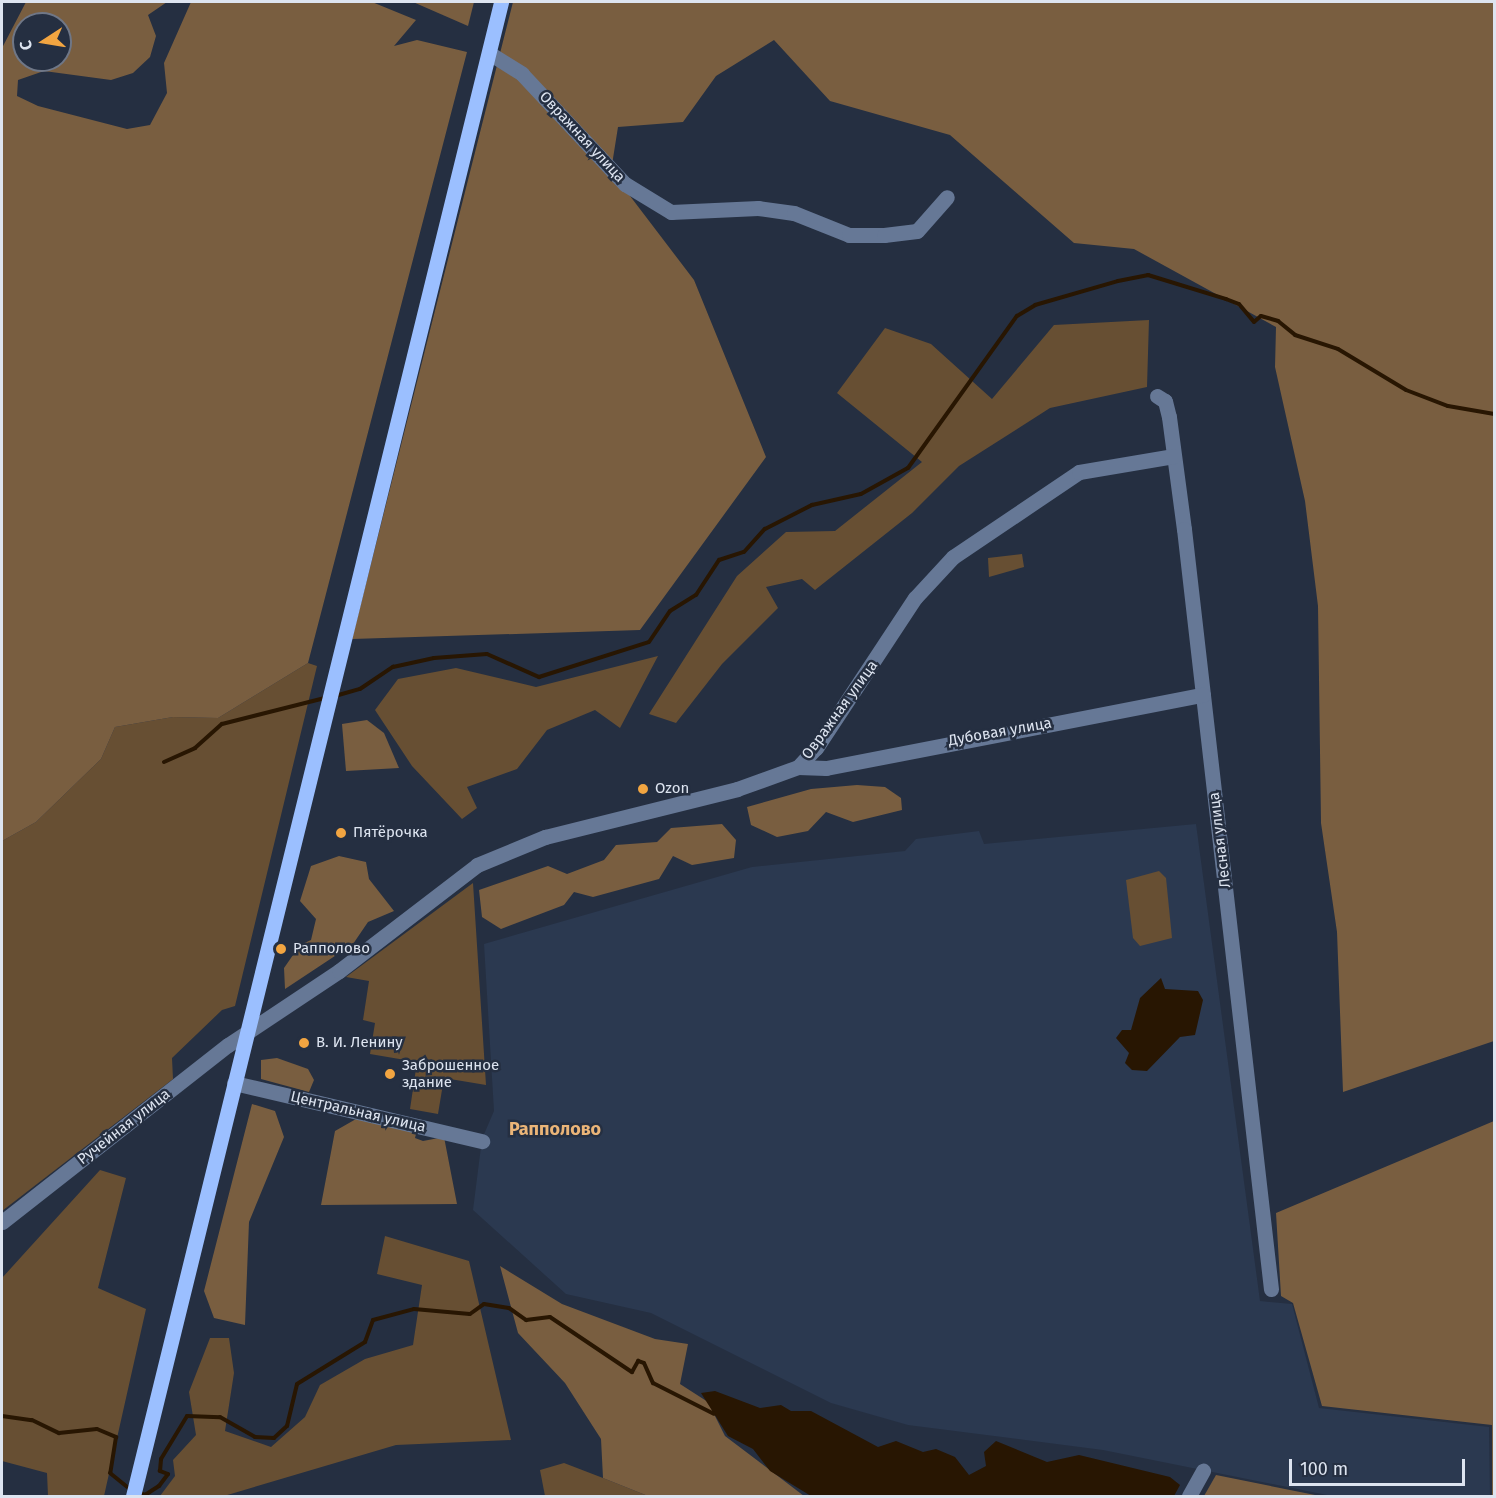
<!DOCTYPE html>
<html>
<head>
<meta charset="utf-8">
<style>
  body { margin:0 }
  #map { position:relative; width:1496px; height:1498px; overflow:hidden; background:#252f41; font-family:"Fira Sans",sans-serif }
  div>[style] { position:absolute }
  .built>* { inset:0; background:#2b3950 }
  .green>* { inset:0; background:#674f33 }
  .forest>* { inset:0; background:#795e40 }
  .water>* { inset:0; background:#281602 }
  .stream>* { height:4px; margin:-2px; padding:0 2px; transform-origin:2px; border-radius:2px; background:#281602 }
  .minor>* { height:15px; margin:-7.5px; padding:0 7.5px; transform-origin:7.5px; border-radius:7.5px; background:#667896 }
  .major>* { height:15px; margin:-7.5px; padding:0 7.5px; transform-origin:7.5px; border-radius:7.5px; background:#9bbfff }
  .dots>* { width:16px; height:16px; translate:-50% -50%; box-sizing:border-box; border:3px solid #252f41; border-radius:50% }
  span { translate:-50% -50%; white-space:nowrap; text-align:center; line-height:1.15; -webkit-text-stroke:5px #252f41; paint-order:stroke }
  .street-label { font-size:15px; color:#dde4f0 }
  .poi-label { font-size:15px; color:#dde4f0 }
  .left { translate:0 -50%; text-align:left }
  .quarter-label { font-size:18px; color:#ebb578; font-weight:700 }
  .frame { position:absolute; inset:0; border:3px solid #dde4f0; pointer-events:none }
  .north { position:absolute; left:12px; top:12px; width:60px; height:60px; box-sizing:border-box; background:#252f41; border:2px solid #6f7787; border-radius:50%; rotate:258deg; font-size:16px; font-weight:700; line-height:24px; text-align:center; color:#dde4f0 }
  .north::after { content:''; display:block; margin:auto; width:21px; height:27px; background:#f2a541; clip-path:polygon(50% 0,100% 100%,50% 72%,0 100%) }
  .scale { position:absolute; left:1289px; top:1459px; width:176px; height:27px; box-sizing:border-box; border:3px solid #dde4f0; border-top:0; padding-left:8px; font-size:18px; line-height:21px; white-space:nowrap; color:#dde4f0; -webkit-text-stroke:4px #252f41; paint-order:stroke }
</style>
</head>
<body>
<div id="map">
  <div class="built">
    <div style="clip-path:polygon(1196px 824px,1260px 1301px,1292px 1304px,1319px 1408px,1489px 1427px,1490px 1496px,1332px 1496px,1103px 1450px,908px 1425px,831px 1403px,651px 1313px,566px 1294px,473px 1210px,482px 1139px,494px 1111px,484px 944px,752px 867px,905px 851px,916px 839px,979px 831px,984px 844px)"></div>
  </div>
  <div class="green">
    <div style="clip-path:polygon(1149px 320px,1147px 387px,1050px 408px,959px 466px,912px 513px,815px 590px,802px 579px,766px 587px,778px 608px,722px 664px,676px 723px,649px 714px,737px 576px,786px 532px,835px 531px,922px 462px,837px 393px,885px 328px,931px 344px,992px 399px,1054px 325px)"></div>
    <div style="clip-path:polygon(1022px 554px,1024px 567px,989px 577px,988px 558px)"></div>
    <div style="clip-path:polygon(658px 656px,620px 728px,595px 710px,547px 730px,517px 769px,467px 787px,477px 808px,462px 819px,412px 766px,375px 710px,398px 679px,456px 668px,536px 687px)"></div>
    <div style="clip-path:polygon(308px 663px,317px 666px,235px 1006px,222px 1010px,172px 1058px,173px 1079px,2px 1211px,2px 841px,36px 822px,101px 759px,115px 727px,173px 717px,218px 718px)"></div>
    <div style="clip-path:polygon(1159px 871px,1166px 878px,1172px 938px,1140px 946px,1133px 938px,1126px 880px)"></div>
    <div style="clip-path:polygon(473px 883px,486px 1085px,444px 1078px,438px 1114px,410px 1109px,417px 1062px,370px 1054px,375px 1023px,363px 1020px,369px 981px,346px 977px)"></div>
    <div style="clip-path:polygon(100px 1170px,126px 1178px,98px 1288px,146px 1309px,104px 1496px,48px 1496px,47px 1473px,2px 1461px,2px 1278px)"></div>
    <div style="clip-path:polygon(385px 1236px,469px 1261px,511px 1440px,396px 1445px,224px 1496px,160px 1496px,175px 1476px,173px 1460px,196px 1435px,189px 1392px,210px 1338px,229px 1338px,234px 1373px,225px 1431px,271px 1447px,305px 1417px,320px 1385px,365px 1359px,413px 1345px,422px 1285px,377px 1274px)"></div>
    <div style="clip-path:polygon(564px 1463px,603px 1478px,648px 1496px,545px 1496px,540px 1470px)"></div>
  </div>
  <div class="forest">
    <div style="clip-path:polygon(evenodd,26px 2px,167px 2px,148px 15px,156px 36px,150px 57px,133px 73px,111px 80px,44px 71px,18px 80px,17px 96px,38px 106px,127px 129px,150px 125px,167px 93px,164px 63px,191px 2px,372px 2px,416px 20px,394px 46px,417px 40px,467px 52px,308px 663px,218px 718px,173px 717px,115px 727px,101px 759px,36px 822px,2px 841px,2px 48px,26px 2px,24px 24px,60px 24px,60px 60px,24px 60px,24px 24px)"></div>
    <div style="clip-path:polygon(413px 2px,474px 2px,468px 26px)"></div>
    <div style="clip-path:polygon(513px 2px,1494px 2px,1494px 1041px,1343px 1092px,1337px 932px,1321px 823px,1318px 606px,1305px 501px,1275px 367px,1276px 327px,1134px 249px,1074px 243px,950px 135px,830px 101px,774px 40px,716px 76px,683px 122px,618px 127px,611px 171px,694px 280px,766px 457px,640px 630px,352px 639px)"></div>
    <div style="clip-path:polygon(367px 720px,384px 733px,399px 768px,346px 771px,342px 724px)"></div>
    <div style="clip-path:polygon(857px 785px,885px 787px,901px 798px,902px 810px,853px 822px,826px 812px,808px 831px,777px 837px,751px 825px,747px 807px,811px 789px)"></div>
    <div style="clip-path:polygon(722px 824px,736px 840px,734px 858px,692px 865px,673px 856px,659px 879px,593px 897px,574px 892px,564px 905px,501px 929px,482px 917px,479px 890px,548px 866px,567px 874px,604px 860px,616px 845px,657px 842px,671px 828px)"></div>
    <div style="clip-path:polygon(339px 856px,366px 862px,369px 879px,394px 911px,368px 922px,353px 944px,285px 989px,284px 968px,300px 945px,311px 940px,316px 919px,300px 901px,311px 866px)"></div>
    <div style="clip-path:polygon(277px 1058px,308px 1069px,314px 1080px,309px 1092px,261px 1079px,261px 1060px)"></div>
    <div style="clip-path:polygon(252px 1104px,275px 1111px,284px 1137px,249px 1222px,245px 1325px,214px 1318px,204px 1291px)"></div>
    <div style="clip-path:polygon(356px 1119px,417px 1130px,415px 1138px,423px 1141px,444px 1137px,457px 1204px,321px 1205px,335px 1131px)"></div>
    <div style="clip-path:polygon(1494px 1121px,1494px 1496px,1492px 1496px,1492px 1425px,1322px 1406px,1293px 1303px,1281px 1296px,1276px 1213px)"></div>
    <div style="clip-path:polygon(500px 1266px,562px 1304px,655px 1339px,688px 1344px,680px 1384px,708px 1402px,725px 1436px,804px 1496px,648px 1496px,603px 1478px,601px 1439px,565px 1383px,518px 1333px)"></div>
    <div style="clip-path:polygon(1216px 1475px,1320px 1496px,1204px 1496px)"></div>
  </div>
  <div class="water">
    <div style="clip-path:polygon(1161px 978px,1165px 989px,1198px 991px,1203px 1000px,1195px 1035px,1180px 1037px,1147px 1071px,1132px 1070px,1125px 1063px,1129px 1053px,1116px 1038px,1122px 1030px,1131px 1030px,1140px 998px)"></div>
    <div style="clip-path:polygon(715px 1391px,760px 1408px,781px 1405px,791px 1411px,811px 1411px,878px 1447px,896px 1441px,923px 1452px,936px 1449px,955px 1457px,969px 1475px,986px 1466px,984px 1452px,996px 1441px,1047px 1462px,1079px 1455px,1170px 1477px,1180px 1485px,1174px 1496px,811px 1496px,770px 1471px,753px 1449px,728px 1436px,701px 1393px)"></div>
  </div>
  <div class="stream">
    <div style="left:335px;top:696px;width:26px;rotate:-16deg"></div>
    <div style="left:360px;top:689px;width:40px;rotate:-34deg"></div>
    <div style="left:393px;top:667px;width:42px;rotate:-12.4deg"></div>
    <div style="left:434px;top:658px;width:53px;rotate:-4.3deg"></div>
    <div style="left:487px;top:654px;width:57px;rotate:23.9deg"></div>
    <div style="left:539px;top:677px;width:115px;rotate:-17.7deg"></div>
    <div style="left:649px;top:642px;width:37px;rotate:-56deg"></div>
    <div style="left:670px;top:611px;width:31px;rotate:-32deg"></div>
    <div style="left:696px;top:595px;width:42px;rotate:-56.7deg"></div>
    <div style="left:719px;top:560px;width:26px;rotate:-18deg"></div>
    <div style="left:744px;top:552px;width:31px;rotate:-48deg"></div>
    <div style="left:765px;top:529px;width:53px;rotate:-27.1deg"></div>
    <div style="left:812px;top:505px;width:50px;rotate:-12.7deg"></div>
    <div style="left:861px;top:494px;width:54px;rotate:-29deg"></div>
    <div style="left:908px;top:468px;width:187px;rotate:-54.4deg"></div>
    <div style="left:1017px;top:316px;width:21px;rotate:-31deg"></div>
    <div style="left:1035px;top:305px;width:86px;rotate:-16.1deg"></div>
    <div style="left:1118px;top:281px;width:31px;rotate:-11deg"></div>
    <div style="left:1148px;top:275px;width:82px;rotate:17.1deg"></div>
    <div style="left:1226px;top:299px;width:14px;rotate:21deg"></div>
    <div style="left:1239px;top:304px;width:23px;rotate:50deg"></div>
    <div style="left:1254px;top:322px;width:9px;rotate:-41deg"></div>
    <div style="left:1261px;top:316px;width:18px;rotate:16deg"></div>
    <div style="left:1278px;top:321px;width:22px;rotate:39deg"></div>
    <div style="left:1295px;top:335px;width:45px;rotate:18deg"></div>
    <div style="left:1338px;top:349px;width:79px;rotate:31.1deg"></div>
    <div style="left:1406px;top:390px;width:45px;rotate:20.9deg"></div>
    <div style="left:1448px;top:406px;width:47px;rotate:9.9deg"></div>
    <div style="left:164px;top:762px;width:34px;rotate:-24deg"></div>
    <div style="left:195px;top:748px;width:36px;rotate:-42deg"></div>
    <div style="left:222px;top:724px;width:106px;rotate:-14.2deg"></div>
    <div style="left:2px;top:1416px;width:30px;rotate:8deg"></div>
    <div style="left:32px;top:1420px;width:30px;rotate:26deg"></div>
    <div style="left:59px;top:1433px;width:38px;rotate:-6deg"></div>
    <div style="left:97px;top:1429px;width:21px;rotate:23deg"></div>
    <div style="left:116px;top:1437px;width:36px;rotate:99deg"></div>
    <div style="left:110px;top:1473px;width:27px;rotate:39deg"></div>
    <div style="left:138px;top:1492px;width:8px;rotate:23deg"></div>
    <div style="left:145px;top:1495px;width:17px;rotate:-33deg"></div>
    <div style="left:159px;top:1486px;width:15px;rotate:-53deg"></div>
    <div style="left:168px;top:1474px;width:9px;rotate:-159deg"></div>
    <div style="left:160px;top:1471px;width:12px;rotate:-85deg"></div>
    <div style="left:161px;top:1459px;width:50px;rotate:-58.8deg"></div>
    <div style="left:187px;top:1416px;width:33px;rotate:2deg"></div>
    <div style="left:220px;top:1417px;width:40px;rotate:29.7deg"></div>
    <div style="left:255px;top:1437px;width:19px;rotate:3deg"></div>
    <div style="left:274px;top:1438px;width:18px;rotate:-43deg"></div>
    <div style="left:287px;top:1426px;width:43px;rotate:-76.6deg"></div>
    <div style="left:297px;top:1384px;width:80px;rotate:-31.7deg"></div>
    <div style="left:365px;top:1342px;width:23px;rotate:-70deg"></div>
    <div style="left:373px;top:1320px;width:42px;rotate:-15deg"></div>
    <div style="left:414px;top:1309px;width:56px;rotate:5.1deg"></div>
    <div style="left:470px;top:1314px;width:17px;rotate:-36deg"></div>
    <div style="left:484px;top:1304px;width:25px;rotate:9deg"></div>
    <div style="left:509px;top:1308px;width:21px;rotate:35deg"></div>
    <div style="left:526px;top:1320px;width:24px;rotate:-7deg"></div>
    <div style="left:550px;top:1317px;width:99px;rotate:33.9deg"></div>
    <div style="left:632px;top:1372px;width:13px;rotate:-61deg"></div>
    <div style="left:638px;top:1361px;width:6px;rotate:18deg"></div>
    <div style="left:644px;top:1363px;width:22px;rotate:66deg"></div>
    <div style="left:653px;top:1383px;width:68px;rotate:26.9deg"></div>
  </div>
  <div class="minor">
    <div style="left:489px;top:53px;width:39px;rotate:32deg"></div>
    <div style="left:522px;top:74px;width:151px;rotate:46.9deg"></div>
    <div style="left:625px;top:184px;width:54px;rotate:31.3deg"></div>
    <div style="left:671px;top:212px;width:87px;rotate:-2.6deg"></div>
    <div style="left:758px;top:208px;width:36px;rotate:8deg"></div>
    <div style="left:794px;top:213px;width:59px;rotate:21.8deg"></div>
    <div style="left:849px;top:235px;width:35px"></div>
    <div style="left:884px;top:235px;width:33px;rotate:-7deg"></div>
    <div style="left:917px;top:231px;width:45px;rotate:-48.6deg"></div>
    <div style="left:1157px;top:396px;width:9px;rotate:32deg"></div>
    <div style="left:1165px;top:401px;width:16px;rotate:76deg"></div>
    <div style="left:1169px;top:417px;width:113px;rotate:82.4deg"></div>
    <div style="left:1184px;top:529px;width:765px;rotate:83.47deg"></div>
    <div style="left:798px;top:767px;width:28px;rotate:2deg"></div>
    <div style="left:826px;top:768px;width:384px;rotate:-11deg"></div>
    <div style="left:234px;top:1083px;width:255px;rotate:13.2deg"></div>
    <div style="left:2px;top:1222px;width:287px;rotate:-38.1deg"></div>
    <div style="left:228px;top:1045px;width:133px;rotate:-33.7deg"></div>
    <div style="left:339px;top:971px;width:174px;rotate:-37.5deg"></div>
    <div style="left:477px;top:865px;width:74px;rotate:-22.4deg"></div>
    <div style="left:545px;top:837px;width:198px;rotate:-14deg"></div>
    <div style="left:737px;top:789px;width:65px;rotate:-19.8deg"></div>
    <div style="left:798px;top:767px;width:26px;rotate:-47deg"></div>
    <div style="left:816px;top:748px;width:180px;rotate:-56.6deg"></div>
    <div style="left:915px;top:598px;width:56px;rotate:-47.2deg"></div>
    <div style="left:953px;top:557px;width:152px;rotate:-34deg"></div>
    <div style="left:1079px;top:472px;width:96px;rotate:-9.6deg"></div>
    <div style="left:1189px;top:1496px;width:29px;rotate:-61deg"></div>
  </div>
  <div class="major">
    <div style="left:133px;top:1496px;width:1539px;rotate:-76.16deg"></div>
  </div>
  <div class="dots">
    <div style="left:643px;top:789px;background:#f2a541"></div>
    <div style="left:341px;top:833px;background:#f2a541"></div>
    <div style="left:281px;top:949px;background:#f2a541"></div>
    <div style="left:304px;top:1043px;background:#f2a541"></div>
    <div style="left:390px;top:1074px;background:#f2a541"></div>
  </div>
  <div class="street-label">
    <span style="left:582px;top:137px;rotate:47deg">Овражная улица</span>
    <span style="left:840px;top:710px;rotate:-54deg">Овражная улица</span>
    <span style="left:1000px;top:732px;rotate:-10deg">Дубовая улица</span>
    <span style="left:1220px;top:840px;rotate:-97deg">Лесная улица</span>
    <span style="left:358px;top:1112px;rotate:13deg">Центральная улица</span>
    <span style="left:124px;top:1127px;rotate:-38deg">Ручейная улица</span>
  </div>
  <div class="poi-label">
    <span class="left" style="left:655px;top:789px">Ozon</span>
    <span class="left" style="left:353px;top:833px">Пятёрочка</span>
    <span class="left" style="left:293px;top:949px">Рапполово</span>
    <span class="left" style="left:316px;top:1043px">В. И. Ленину</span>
    <span class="left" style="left:402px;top:1074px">Заброшенное<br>здание</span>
  </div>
  <div class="quarter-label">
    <span style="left:555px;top:1129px">Рапполово</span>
  </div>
  <div class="frame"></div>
  <div class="north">С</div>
  <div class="scale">100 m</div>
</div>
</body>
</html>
